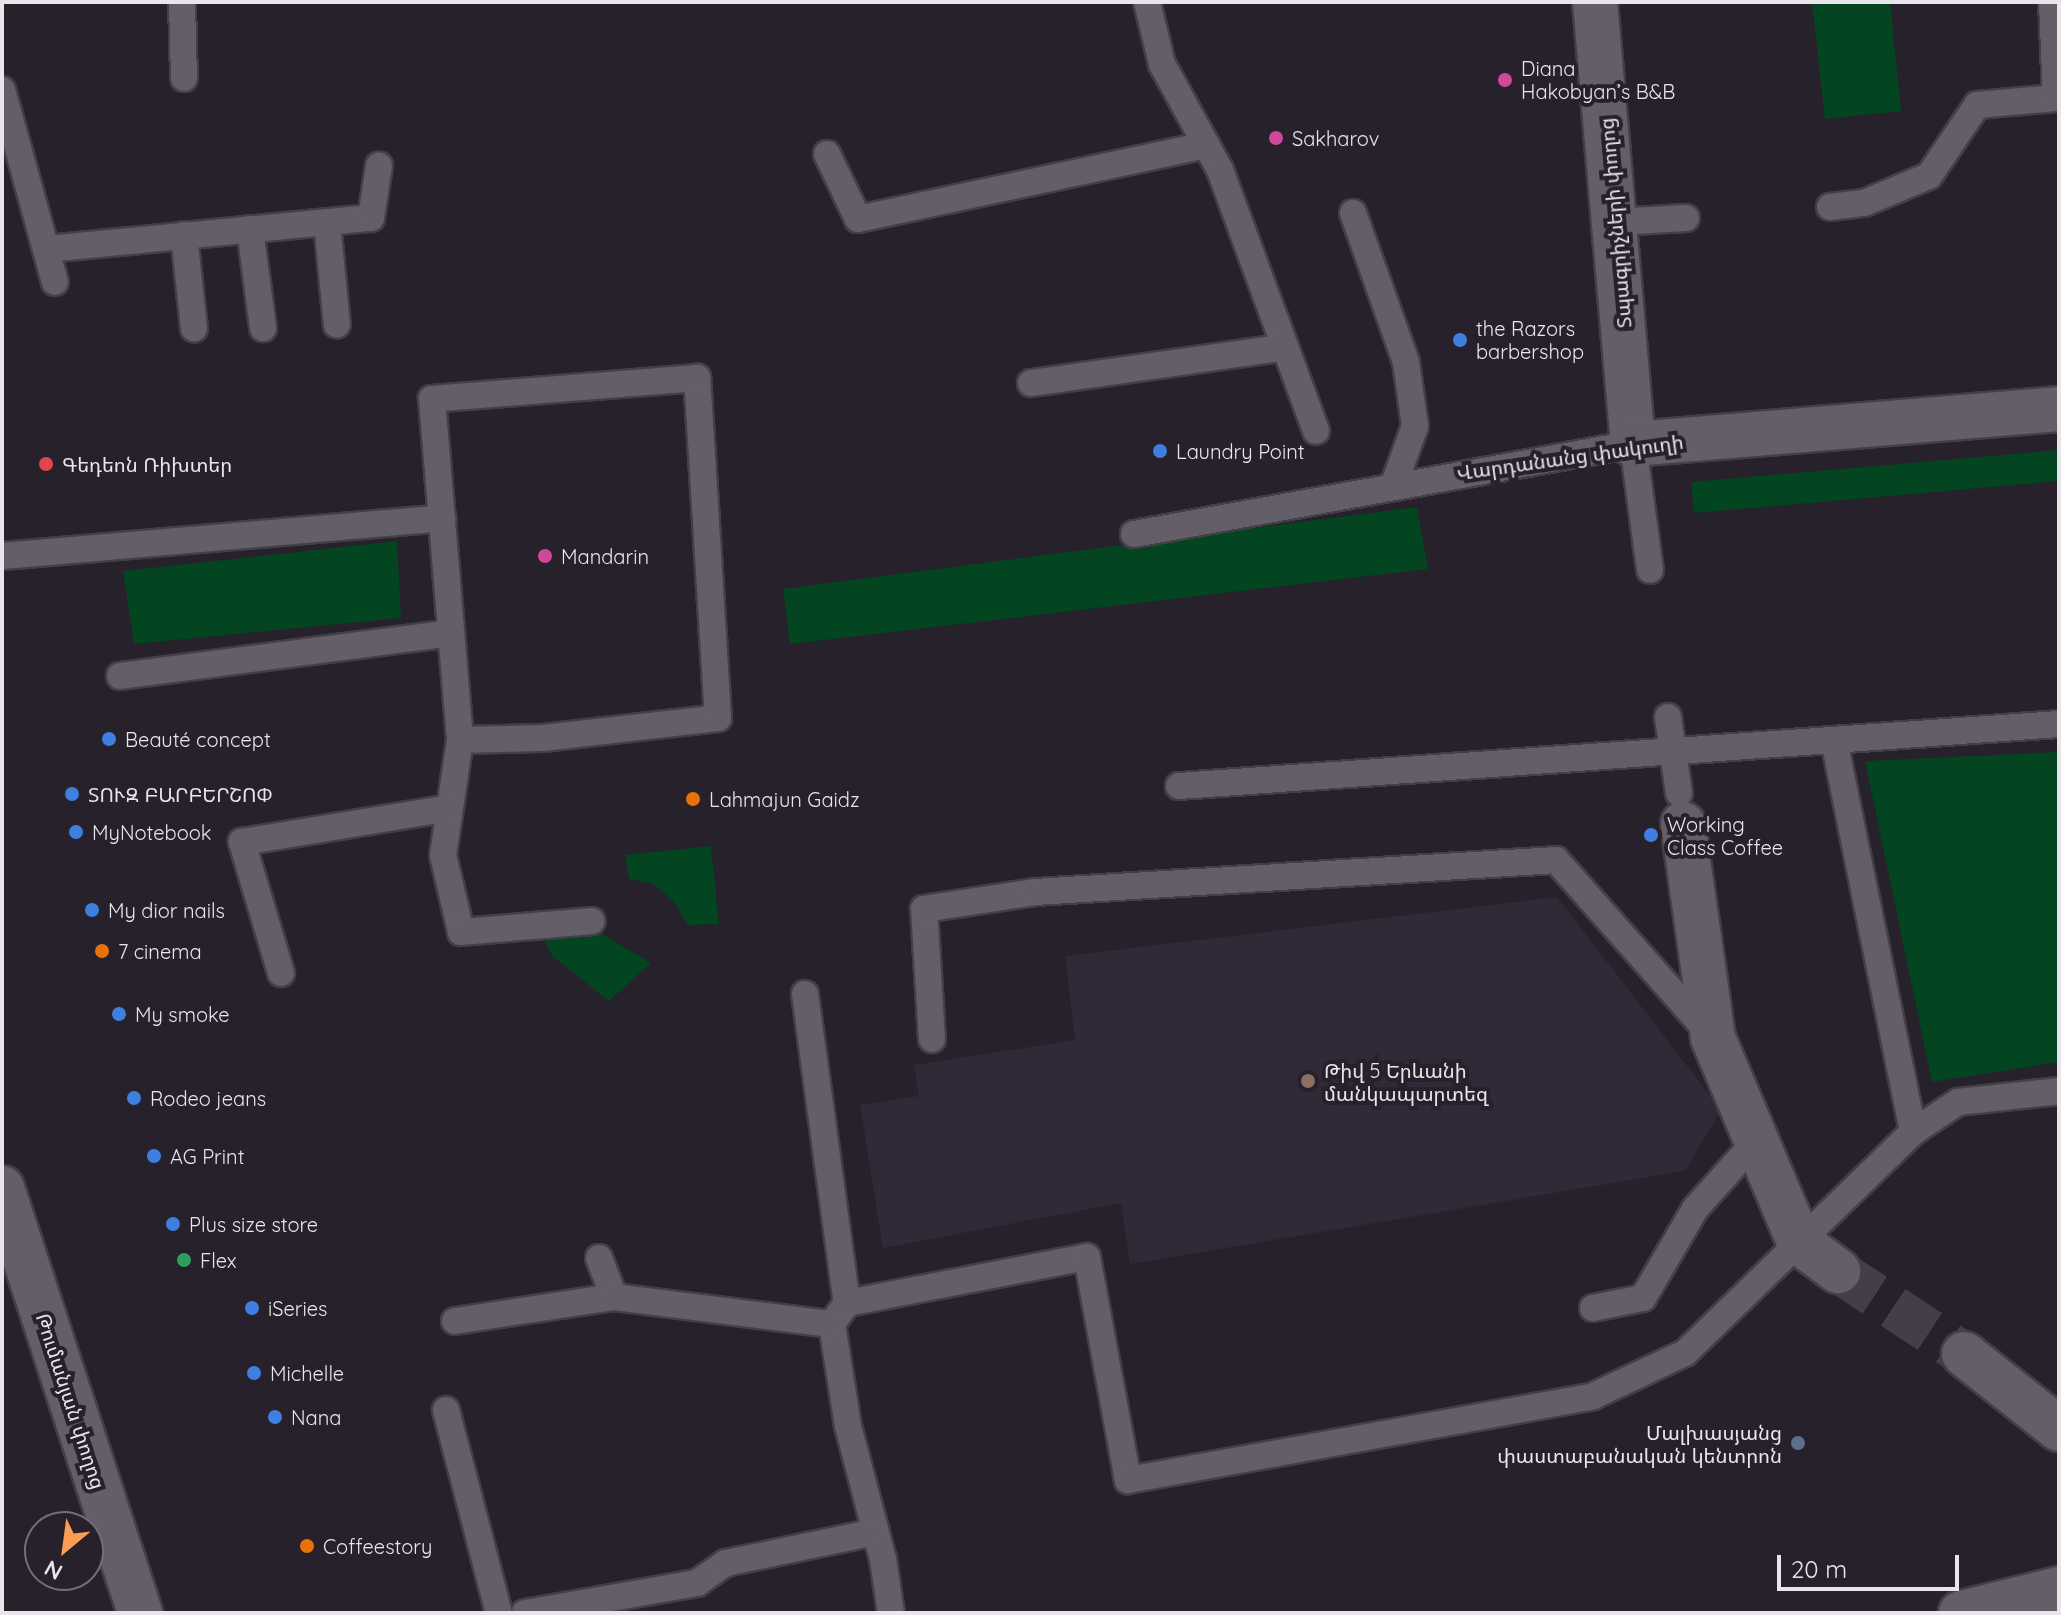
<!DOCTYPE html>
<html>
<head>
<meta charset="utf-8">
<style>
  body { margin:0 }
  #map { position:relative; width:2061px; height:1615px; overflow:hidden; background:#26212a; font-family:Quicksand,"Noto Sans Armenian",sans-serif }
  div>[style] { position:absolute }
  .built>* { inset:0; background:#312938 }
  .green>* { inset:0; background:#034520 }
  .minor-tunnel>* { height:44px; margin-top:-22px; transform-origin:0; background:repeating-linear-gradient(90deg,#433e47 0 44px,transparent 0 66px) }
  .roads { filter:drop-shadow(2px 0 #433f47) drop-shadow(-2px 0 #433f47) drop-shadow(0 2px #433f47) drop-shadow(0 -2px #433f47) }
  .service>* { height:26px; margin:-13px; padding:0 13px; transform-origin:13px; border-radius:13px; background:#635e68 }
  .minor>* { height:44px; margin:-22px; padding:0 22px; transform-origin:22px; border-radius:22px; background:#635e68 }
  .tertiary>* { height:44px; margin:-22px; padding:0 22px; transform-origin:22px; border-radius:22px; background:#635e68 }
  .secondary>* { height:44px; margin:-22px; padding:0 22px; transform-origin:22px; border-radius:22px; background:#635e68 }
  .dots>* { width:22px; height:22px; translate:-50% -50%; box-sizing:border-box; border:4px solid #26212a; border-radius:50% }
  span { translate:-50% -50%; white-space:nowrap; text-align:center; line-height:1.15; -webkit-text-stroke:8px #26212a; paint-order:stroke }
  .poi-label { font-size:20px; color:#e8e5eb }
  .left { translate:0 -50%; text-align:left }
  .right { translate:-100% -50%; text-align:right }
  .street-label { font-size:20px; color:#e8e5eb }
  .frame { position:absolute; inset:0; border:4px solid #e8e5eb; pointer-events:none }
  .north { position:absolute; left:24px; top:1511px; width:80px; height:80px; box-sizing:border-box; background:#26212a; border:2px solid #746f77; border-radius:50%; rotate:209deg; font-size:22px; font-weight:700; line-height:32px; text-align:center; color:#e8e5eb }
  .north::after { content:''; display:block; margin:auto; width:28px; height:36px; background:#fb9e51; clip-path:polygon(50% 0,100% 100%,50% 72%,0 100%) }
  .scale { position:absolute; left:1777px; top:1555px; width:182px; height:36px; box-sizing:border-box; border:4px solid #e8e5eb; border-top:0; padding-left:10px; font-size:24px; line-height:28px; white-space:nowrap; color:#e8e5eb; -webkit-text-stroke:6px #26212a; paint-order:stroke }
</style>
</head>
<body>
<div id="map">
  <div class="built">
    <div style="clip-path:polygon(1557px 897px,1721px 1110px,1685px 1171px,1130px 1264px,1121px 1203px,883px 1248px,860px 1105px,919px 1096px,914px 1065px,1075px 1040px,1065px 956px)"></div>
  </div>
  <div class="green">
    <div style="clip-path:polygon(1812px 2px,1890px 2px,1901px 111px,1825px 119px)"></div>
    <div style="clip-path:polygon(2059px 450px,2059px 481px,1694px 513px,1691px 482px)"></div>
    <div style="clip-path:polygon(1417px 507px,1428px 569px,790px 644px,783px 589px)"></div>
    <div style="clip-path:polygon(397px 541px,401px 618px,134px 644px,123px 571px)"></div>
    <div style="clip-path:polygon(2059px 752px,2059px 1062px,1932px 1082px,1865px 761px)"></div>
    <div style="clip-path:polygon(711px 846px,719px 924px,688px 925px,674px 902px,653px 884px,629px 879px,625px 855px)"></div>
    <div style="clip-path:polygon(591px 927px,651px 963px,609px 1001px,552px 956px,541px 933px)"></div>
  </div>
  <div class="minor-tunnel">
    <div style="left:1838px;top:1271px;width:151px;rotate:33.4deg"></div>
  </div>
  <div class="roads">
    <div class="service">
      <div style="left:182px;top:2px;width:76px;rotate:88.5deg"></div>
      <div style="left:1147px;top:2px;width:64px;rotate:76.4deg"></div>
      <div style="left:1162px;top:64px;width:121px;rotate:61.3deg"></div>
      <div style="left:1220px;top:170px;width:278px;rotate:69.8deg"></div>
      <div style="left:2px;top:90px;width:199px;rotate:74.6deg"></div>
      <div style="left:827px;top:154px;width:72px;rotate:64.5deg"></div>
      <div style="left:858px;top:219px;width:356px;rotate:-12deg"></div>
      <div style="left:1830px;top:207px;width:34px;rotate:-7deg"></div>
      <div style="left:1864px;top:203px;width:70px;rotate:-22.6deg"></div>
      <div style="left:1929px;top:176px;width:86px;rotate:-55.9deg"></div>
      <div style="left:1977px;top:105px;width:79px;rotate:-5.1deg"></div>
      <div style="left:2056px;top:98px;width:96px;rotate:-92.4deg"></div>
      <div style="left:1353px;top:213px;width:158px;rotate:70.4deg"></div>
      <div style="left:1406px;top:362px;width:65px;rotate:82deg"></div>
      <div style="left:1415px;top:426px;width:62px;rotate:109.9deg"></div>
      <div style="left:327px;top:222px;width:103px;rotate:84.5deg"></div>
      <div style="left:1615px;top:222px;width:71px;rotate:-3.2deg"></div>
      <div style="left:250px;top:229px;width:100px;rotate:82.5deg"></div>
      <div style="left:184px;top:235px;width:94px;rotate:83.9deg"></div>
      <div style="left:47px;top:249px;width:325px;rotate:-5.5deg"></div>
      <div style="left:371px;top:218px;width:53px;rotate:-81.3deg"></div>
      <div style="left:1031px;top:383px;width:252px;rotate:-8deg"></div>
      <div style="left:1134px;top:534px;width:507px;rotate:-10.22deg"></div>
      <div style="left:1633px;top:444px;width:127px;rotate:82.3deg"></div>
      <div style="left:2px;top:556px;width:442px;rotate:-4.9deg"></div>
      <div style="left:120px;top:676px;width:334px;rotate:-7.4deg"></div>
      <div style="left:1668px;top:717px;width:77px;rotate:81.8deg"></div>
      <div style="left:460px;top:740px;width:83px;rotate:-1.4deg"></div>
      <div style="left:543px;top:738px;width:176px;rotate:-6.5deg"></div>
      <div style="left:718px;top:718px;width:341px;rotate:-93.5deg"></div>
      <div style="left:697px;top:378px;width:266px;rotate:175.5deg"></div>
      <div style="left:432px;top:399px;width:342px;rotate:85.3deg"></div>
      <div style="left:460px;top:740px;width:116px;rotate:98.4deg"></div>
      <div style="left:443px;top:855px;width:79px;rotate:76.8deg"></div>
      <div style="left:461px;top:932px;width:131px;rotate:-4.8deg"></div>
      <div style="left:1834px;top:740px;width:400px;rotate:78.6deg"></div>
      <div style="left:1179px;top:786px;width:882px;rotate:-4.03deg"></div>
      <div style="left:281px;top:973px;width:137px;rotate:-106.6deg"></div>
      <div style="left:242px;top:842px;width:210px;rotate:-9.3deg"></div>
      <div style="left:805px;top:994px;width:312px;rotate:82.3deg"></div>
      <div style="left:847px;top:1303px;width:26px;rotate:126deg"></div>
      <div style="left:832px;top:1324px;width:103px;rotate:81.1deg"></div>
      <div style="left:848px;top:1426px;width:138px;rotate:75.3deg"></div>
      <div style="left:883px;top:1559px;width:55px;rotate:81.6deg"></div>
      <div style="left:932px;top:1039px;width:130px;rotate:-93.5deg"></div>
      <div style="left:924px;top:909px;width:112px;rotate:-8.7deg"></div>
      <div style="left:1035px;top:892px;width:522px;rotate:-3.51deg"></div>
      <div style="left:1556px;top:860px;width:230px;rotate:48.5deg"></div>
      <div style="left:599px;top:1258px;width:42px;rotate:69deg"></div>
      <div style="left:847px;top:1303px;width:244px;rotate:-10.9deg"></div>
      <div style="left:1087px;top:1257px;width:227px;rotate:79.6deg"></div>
      <div style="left:1128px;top:1480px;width:473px;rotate:-10.2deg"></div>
      <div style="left:1593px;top:1396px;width:102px;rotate:-25.1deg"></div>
      <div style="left:1685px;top:1353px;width:318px;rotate:-44.1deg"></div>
      <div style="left:1913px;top:1132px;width:54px;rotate:-33.7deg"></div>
      <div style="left:1958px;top:1102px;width:102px;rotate:-6.2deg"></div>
      <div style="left:1593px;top:1308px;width:51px;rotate:-11.3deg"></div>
      <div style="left:1643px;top:1298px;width:103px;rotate:-59.7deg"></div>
      <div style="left:1695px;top:1209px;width:91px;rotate:-48.1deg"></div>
      <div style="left:455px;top:1321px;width:161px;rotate:-8.6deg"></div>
      <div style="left:614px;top:1297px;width:220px;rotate:7.1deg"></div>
      <div style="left:446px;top:1410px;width:210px;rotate:75.4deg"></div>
      <div style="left:525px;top:1613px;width:175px;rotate:-9.9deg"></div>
      <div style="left:697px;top:1583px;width:35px;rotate:-35deg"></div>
      <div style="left:726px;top:1563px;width:153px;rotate:-11.7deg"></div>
    </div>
    <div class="minor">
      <div style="left:1595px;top:2px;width:444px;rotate:85.1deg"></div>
      <div style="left:1633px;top:444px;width:427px;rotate:-4.7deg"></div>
      <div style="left:1683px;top:824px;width:216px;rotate:82deg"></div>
      <div style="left:1713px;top:1038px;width:221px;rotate:67.1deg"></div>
      <div style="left:1799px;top:1242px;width:49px;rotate:36.6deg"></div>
      <div style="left:1964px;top:1354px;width:121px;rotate:38.3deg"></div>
    </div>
    <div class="tertiary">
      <div style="left:2px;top:1188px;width:447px;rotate:72deg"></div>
    </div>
    <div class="secondary">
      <div style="left:1961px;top:1613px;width:101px;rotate:-13.8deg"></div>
    </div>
  </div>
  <div class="dots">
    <div style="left:1505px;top:80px;background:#d1479c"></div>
    <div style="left:1276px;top:138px;background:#d1479c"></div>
    <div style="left:1460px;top:340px;background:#3f7fe0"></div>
    <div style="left:1160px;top:451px;background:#3f7fe0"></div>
    <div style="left:46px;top:464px;background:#e0444e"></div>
    <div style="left:545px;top:556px;background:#d1479c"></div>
    <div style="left:109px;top:739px;background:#3f7fe0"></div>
    <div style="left:72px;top:794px;background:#3f7fe0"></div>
    <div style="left:693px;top:799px;background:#e8710a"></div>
    <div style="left:76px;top:832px;background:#3f7fe0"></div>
    <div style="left:1651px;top:835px;background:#3f7fe0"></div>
    <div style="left:92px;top:910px;background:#3f7fe0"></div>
    <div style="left:102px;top:951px;background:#e8710a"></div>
    <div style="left:119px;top:1014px;background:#3f7fe0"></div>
    <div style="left:1308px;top:1081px;background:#8d6e63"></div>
    <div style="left:134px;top:1098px;background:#3f7fe0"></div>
    <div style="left:154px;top:1156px;background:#3f7fe0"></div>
    <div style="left:173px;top:1224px;background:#3f7fe0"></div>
    <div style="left:184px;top:1260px;background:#2e9e5b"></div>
    <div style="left:252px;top:1308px;background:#3f7fe0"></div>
    <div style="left:254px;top:1373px;background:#3f7fe0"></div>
    <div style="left:275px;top:1417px;background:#3f7fe0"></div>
    <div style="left:1798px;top:1443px;background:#5c6f8a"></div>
    <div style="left:307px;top:1546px;background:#e8710a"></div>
  </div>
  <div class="poi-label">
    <span class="left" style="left:1521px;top:80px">Diana<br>Hakobyan’s B&amp;B</span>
    <span class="left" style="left:1292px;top:138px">Sakharov</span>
    <span class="left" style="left:1476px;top:340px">the Razors<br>barbershop</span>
    <span class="left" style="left:1176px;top:451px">Laundry Point</span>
    <span class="left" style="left:62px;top:464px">Գեդեոն Ռիխտեր</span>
    <span class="left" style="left:561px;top:556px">Mandarin</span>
    <span class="left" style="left:125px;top:739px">Beauté concept</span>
    <span class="left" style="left:88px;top:794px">ՏՈՒԶ ԲԱՐԲԵՐՇՈՓ</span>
    <span class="left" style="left:709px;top:799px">Lahmajun Gaidz</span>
    <span class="left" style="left:1667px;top:836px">Working<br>Class Coffee</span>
    <span class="left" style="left:92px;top:832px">MyNotebook</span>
    <span class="left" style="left:108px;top:910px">My dior nails</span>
    <span class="left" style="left:118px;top:951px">7 cinema</span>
    <span class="left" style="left:135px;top:1014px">My smoke</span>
    <span class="left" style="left:1324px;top:1082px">Թիվ 5 Երևանի<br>մանկապարտեզ</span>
    <span class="left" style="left:150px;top:1098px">Rodeo jeans</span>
    <span class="left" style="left:170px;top:1156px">AG Print</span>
    <span class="left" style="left:189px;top:1224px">Plus size store</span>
    <span class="left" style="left:200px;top:1260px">Flex</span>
    <span class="left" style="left:268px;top:1308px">iSeries</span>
    <span class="left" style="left:270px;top:1373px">Michelle</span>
    <span class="left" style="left:291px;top:1417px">Nana</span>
    <span class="right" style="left:1782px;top:1444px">Մալխասյանց<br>փաստաբանական կենտրոն</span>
    <span class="left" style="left:323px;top:1546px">Coffeestory</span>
  </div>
  <div class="street-label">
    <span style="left:1615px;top:223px;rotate:-95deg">Տպագրիչների փողոց</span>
    <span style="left:1570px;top:457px;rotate:-8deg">Վարդանանց փակուղի</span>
    <span style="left:71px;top:1401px;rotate:72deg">Թումանյան փողոց</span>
  </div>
  <div class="frame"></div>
  <div class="north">N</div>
  <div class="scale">20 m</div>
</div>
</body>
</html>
